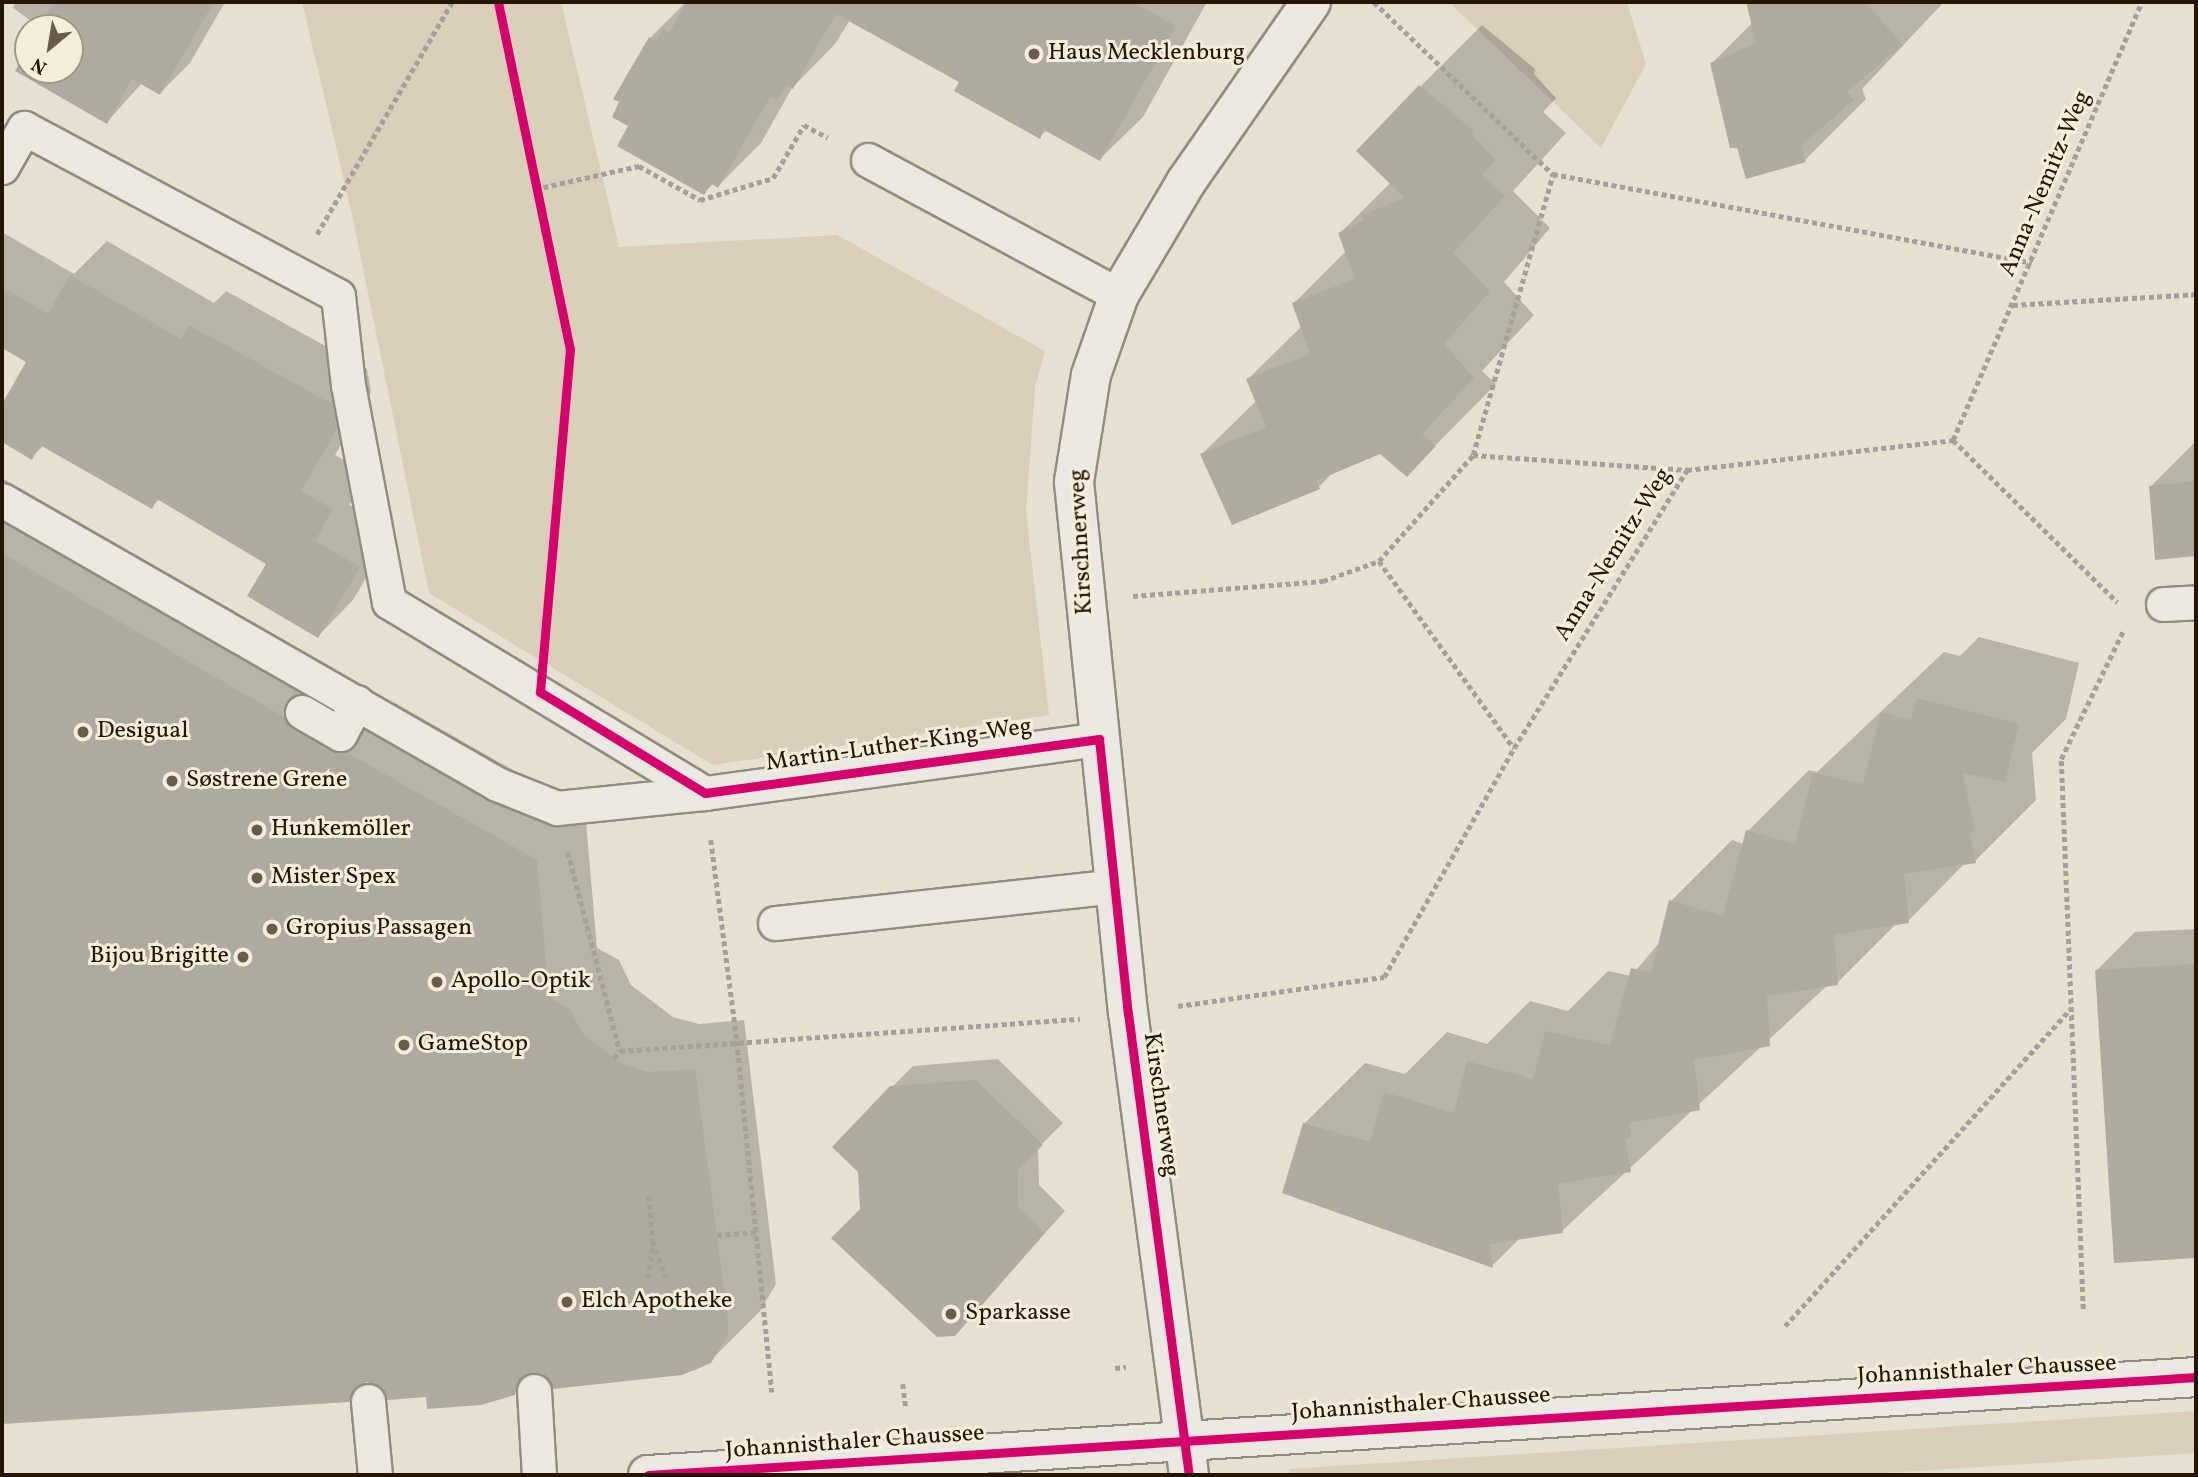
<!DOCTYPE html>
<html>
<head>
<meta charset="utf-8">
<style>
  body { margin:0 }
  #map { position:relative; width:2198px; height:1477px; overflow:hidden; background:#e6e0d1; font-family:Vollkorn,serif }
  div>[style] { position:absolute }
  .green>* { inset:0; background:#d8ceba }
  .shadow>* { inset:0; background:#0003 }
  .building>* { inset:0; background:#afaa9f }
  .path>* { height:4.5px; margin-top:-2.25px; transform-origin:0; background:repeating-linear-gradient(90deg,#a4a099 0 5px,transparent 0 8.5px) }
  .roads { filter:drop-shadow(2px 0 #918c81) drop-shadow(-2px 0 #918c81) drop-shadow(0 2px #918c81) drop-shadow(0 -2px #918c81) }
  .lane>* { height:33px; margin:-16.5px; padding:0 16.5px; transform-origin:16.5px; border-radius:16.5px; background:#ebe8e1 }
  .street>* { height:38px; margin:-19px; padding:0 19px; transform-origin:19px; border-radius:19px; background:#ebe8e1 }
  .secondary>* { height:38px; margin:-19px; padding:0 19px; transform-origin:19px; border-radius:19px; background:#ebe8e1 }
  .cycleway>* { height:9px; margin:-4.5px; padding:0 4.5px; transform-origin:4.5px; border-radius:4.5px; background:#d6006c }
  .dots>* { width:19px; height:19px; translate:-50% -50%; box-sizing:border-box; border:4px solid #f4eddc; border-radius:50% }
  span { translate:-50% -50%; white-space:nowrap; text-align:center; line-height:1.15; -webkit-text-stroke:6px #f4eddc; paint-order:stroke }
  .poi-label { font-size:24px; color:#251504 }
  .left { translate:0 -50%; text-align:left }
  .right { translate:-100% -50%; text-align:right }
  .street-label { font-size:24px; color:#251504 }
  .frame { position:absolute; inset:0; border:4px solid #251504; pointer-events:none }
  .north { position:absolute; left:14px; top:14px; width:70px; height:70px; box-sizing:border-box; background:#f4eddc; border:2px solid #a19786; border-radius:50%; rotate:210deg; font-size:19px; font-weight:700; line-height:28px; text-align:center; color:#251504 }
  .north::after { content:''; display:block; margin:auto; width:24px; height:32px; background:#695c4c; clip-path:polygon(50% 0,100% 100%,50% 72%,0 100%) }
</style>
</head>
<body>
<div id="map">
  <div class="green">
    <div style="clip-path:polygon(302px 2px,561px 2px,619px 247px,837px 235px,1045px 351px,1035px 387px,1026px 512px,1049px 715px,713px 765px,429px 593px,353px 219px)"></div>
    <div style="clip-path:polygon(1449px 2px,1627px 2px,1646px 64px,1601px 148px)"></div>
    <div style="clip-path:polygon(2196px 1411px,2196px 1453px,1855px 1475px,1289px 1475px,1289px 1469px)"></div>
  </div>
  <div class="shadow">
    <div style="clip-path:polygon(16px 2px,225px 2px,190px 63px,160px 93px,142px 83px,107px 122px,18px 70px,28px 52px,28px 70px,70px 70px,70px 28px,41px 28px,13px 8px)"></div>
    <div style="clip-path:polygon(686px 2px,1207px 2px,1143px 117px,1100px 159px,1047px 130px,1039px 137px,961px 81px,850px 20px,835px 44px,792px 88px,761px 143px,718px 186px,714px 183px,704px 193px,631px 125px,650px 38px)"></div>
    <div style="clip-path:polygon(1748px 2px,1944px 2px,1862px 89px,1866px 99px,1805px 160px,1738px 146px,1712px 63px,1753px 22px)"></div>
    <div style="clip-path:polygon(1482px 25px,1535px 69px,1534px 74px,1556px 98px,1543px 112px,1566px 133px,1513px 191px,1550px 228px,1504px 282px,1534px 315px,1482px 371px,1496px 384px,1407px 474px,1380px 452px,1334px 471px,1319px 487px,1202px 454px,1257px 400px,1248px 379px,1302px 326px,1294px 303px,1346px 251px,1340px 233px,1391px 182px,1420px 87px)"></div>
    <div style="clip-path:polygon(2px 232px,74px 274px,107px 241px,214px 303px,226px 291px,367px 369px,371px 392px,335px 455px,367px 473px,349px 505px,394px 531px,353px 600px,318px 636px,268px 564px,160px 499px,151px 507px,44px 445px,32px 457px,2px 440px,2px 407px,29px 361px,2px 346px)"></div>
    <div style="clip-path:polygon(2196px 441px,2196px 554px,2156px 558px,2150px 487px)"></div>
    <div style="clip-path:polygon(2px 478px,333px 668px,341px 680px,380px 702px,395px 703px,585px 811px,597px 948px,619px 960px,631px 985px,673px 1017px,699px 1024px,744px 1020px,776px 1284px,760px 1311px,710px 1361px,696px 1370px,554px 1387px,544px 1373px,537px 1371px,514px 1394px,428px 1395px,368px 1380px,348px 1400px,2px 1422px)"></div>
    <div style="clip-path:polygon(1979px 637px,2079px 663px,2066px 719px,2032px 753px,2036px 800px,1975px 861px,1966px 862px,1908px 921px,1898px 922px,1837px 983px,1829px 984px,1562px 1231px,1521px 1237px,1492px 1266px,1304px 1124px,1365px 1063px,1405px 1074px,1447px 1032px,1487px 1044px,1530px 1001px,1568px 1011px,1608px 971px,1631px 976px,1660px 942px,1671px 901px,1732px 840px,1744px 844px,1748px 831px,1809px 770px,1817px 772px,1944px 652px,1960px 656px)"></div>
    <div style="clip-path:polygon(2196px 929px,2196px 1256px,2115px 1261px,2097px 970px,2135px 932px)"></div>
    <div style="clip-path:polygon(998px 1059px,1063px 1123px,1038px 1148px,1039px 1185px,1065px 1211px,954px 1334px,862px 1209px,892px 1087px,913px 1066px)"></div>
  </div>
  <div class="building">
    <div style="clip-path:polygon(54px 2px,214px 2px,160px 95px,132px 79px,107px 124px,15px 71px,28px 48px,28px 70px,70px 70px,70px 28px,39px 28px)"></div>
    <div style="clip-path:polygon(687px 2px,1132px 2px,1176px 26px,1100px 161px,1044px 130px,1040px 139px,954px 91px,959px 82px,836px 14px,793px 89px,786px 85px,777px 100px,770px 97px,718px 188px,711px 183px,704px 195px,617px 146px,628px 126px,612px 117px,619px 102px,613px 99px,649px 37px,656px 41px,663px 29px,669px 33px)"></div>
    <div style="clip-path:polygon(1746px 2px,1865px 2px,1903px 45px,1847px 92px,1854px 100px,1801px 146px,1806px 162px,1746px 179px,1737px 148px,1730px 148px,1710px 63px,1756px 43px)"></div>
    <div style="clip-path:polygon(1419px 85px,1474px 131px,1473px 136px,1496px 160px,1482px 175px,1505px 196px,1453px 253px,1490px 291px,1444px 344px,1474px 378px,1422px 434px,1436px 446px,1407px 477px,1380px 454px,1316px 481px,1320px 489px,1232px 525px,1200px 454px,1266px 427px,1246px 379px,1310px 354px,1292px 303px,1355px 279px,1338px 233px,1364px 220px,1362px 215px,1405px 198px,1356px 151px)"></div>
    <div style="clip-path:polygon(70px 275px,181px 339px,189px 325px,332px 404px,337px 429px,301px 491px,333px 509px,315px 541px,360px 567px,318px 638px,247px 596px,266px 564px,157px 499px,152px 509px,40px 445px,32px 460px,2px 442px,2px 404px,26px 362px,2px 348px,2px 287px,48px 314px)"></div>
    <div style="clip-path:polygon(2196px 481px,2196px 556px,2155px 560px,2149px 486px)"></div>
    <div style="clip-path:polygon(2px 553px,284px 717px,292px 729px,330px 751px,346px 752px,537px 860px,549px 997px,570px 1009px,583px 1034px,624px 1065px,649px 1072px,695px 1069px,728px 1320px,728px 1334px,711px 1363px,682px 1375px,553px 1389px,543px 1374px,532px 1372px,517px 1382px,515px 1395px,481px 1405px,427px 1409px,426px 1397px,387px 1400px,383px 1389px,367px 1382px,356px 1386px,349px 1402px,2px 1424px)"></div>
    <div style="clip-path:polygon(1917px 698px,2019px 724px,2005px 782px,1962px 773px,1975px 831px,1969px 832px,1976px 863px,1904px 874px,1909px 923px,1834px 935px,1838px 985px,1767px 996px,1770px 1046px,1694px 1060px,1700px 1110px,1629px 1123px,1632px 1137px,1625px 1139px,1631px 1172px,1558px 1184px,1563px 1233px,1489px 1244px,1493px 1268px,1282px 1193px,1303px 1123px,1370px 1142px,1384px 1092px,1454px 1113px,1467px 1061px,1533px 1079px,1545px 1031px,1610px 1045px,1631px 968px,1651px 973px,1669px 900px,1723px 916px,1746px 830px,1795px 844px,1813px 773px,1863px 784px,1881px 712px,1911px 720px)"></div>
    <div style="clip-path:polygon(2196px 964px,2196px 1258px,2114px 1263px,2095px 970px)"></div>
    <div style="clip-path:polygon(976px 1080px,1043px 1145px,1018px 1170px,1018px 1207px,1045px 1233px,955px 1336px,937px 1337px,831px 1238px,860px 1209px,858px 1172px,832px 1147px,890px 1086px)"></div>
  </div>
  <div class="path">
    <div style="left:1374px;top:2px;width:248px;rotate:43.9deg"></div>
    <div style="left:1553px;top:174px;width:487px;rotate:10.5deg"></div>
    <div style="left:535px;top:189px;width:107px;rotate:-12.5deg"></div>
    <div style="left:639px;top:166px;width:70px;rotate:29.1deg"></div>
    <div style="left:700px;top:200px;width:76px;rotate:-16.8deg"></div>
    <div style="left:773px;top:178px;width:61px;rotate:-59.7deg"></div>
    <div style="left:804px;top:125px;width:27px;rotate:28deg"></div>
    <div style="left:317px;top:234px;width:268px;rotate:-59.8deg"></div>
    <div style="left:2013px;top:305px;width:183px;rotate:-3.4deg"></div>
    <div style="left:1953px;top:440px;width:231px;rotate:44.6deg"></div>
    <div style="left:1473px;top:455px;width:215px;rotate:4deg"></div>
    <div style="left:1379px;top:561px;width:231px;rotate:54.2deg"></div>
    <div style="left:1133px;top:596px;width:191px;rotate:-4.5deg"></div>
    <div style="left:1323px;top:581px;width:59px;rotate:-19.7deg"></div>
    <div style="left:1379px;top:561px;width:142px;rotate:-48.4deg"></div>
    <div style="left:1473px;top:455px;width:292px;rotate:-74.1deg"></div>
    <div style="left:711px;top:840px;width:203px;rotate:82.6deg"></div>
    <div style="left:737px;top:1041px;width:353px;rotate:84.3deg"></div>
    <div style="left:568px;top:852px;width:206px;rotate:75.4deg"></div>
    <div style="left:620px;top:1051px;width:461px;rotate:-4deg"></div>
    <div style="left:1178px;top:1006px;width:208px;rotate:-8deg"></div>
    <div style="left:1384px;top:977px;width:263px;rotate:-60.4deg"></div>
    <div style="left:1514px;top:748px;width:327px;rotate:-58.1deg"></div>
    <div style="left:1687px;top:470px;width:268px;rotate:-6.4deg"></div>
    <div style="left:1953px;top:440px;width:477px;rotate:-66.7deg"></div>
    <div style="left:614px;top:1058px;width:9px;rotate:-49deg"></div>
    <div style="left:649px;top:1196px;width:46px;rotate:85deg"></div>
    <div style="left:717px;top:1235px;width:39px;rotate:-4deg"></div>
    <div style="left:648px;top:1278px;width:36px;rotate:-82deg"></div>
    <div style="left:653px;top:1242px;width:37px;rotate:70deg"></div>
    <div style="left:2083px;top:1309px;width:550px;rotate:-92.29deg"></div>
    <div style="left:2061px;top:759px;width:144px;rotate:-64.1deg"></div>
    <div style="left:1785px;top:1326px;width:426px;rotate:-48deg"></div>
    <div style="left:1115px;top:1368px;width:11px;rotate:-5deg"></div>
    <div style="left:903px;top:1384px;width:24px;rotate:83deg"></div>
  </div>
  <div class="roads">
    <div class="lane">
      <div style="left:868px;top:160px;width:285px;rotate:28.3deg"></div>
      <div style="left:2px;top:167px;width:45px;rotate:-60.6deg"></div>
      <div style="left:24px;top:128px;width:356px;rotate:28.1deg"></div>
      <div style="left:338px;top:296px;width:90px;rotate:83.6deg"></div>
      <div style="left:348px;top:385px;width:221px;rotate:79.3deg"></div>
      <div style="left:389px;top:602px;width:369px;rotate:31.2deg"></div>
      <div style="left:2px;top:500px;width:571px;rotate:29.84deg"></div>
      <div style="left:497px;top:784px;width:65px;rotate:21.8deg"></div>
      <div style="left:557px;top:808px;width:149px;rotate:-5.8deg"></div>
      <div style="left:705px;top:793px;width:398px;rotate:-7.8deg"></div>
      <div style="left:2163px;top:604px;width:33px;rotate:-3deg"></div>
      <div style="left:302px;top:712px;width:44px;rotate:30.1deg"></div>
      <div style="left:340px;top:734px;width:36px;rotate:-62deg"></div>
      <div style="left:775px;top:923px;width:342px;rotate:-6.2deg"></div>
      <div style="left:534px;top:1391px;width:84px;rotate:86.6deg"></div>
      <div style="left:368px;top:1401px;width:74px;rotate:84.6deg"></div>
    </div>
    <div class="street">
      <div style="left:1189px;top:1475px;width:466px;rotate:-97.5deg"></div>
      <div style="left:1128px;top:1013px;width:534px;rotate:-95.81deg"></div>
      <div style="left:1074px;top:482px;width:108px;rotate:-81deg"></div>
      <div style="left:1091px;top:375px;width:85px;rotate:-70.7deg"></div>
      <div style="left:1119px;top:295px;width:131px;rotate:-59.3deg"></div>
      <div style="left:1186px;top:182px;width:219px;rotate:-55.2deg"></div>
    </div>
    <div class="secondary">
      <div style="left:648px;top:1475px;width:1551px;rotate:-3.62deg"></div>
    </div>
  </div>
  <div class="cycleway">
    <div style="left:498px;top:2px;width:354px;rotate:78.3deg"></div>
    <div style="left:570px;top:349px;width:344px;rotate:95deg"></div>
    <div style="left:540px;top:692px;width:193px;rotate:31.5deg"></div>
    <div style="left:705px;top:793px;width:398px;rotate:-7.8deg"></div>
    <div style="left:1099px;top:739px;width:276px;rotate:84deg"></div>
    <div style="left:1128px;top:1013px;width:466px;rotate:82.5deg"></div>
    <div style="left:648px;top:1475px;width:1551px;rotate:-3.62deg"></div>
  </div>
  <div class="dots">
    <div style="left:1034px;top:54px;background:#695c4c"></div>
    <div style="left:83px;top:732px;background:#695c4c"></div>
    <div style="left:172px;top:781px;background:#695c4c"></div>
    <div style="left:257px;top:830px;background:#695c4c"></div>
    <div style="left:257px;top:878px;background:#695c4c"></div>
    <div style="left:272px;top:929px;background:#695c4c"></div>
    <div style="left:243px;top:957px;background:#695c4c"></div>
    <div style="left:437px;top:982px;background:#695c4c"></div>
    <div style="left:404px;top:1045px;background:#695c4c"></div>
    <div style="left:567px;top:1302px;background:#695c4c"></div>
    <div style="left:951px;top:1314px;background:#695c4c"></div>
  </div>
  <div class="poi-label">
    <span class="left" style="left:1048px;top:54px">Haus Mecklenburg</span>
    <span class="left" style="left:97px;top:732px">Desigual</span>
    <span class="left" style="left:186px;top:781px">Søstrene Grene</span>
    <span class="left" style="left:271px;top:830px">Hunkemöller</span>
    <span class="left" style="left:271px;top:878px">Mister Spex</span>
    <span class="left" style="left:286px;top:929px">Gropius Passagen</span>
    <span class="right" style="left:229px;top:957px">Bijou Brigitte</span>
    <span class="left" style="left:451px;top:982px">Apollo-Optik</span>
    <span class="left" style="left:418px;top:1045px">GameStop</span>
    <span class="left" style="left:581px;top:1302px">Elch Apotheke</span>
    <span class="left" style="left:965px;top:1314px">Sparkasse</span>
  </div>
  <div class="street-label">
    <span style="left:2046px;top:184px;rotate:-67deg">Anna-Nemitz-Weg</span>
    <span style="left:1082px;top:542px;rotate:-93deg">Kirschnerweg</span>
    <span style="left:1614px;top:555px;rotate:-58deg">Anna-Nemitz-Weg</span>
    <span style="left:899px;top:746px;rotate:-8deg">Martin-Luther-King-Weg</span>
    <span style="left:1160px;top:1105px;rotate:82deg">Kirschnerweg</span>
    <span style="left:1987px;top:1371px;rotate:-3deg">Johannisthaler Chaussee</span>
    <span style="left:1421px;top:1405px;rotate:-4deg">Johannisthaler Chaussee</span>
    <span style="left:855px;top:1443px;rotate:-4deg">Johannisthaler Chaussee</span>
  </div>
  <div class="frame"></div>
  <div class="north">N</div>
</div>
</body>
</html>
